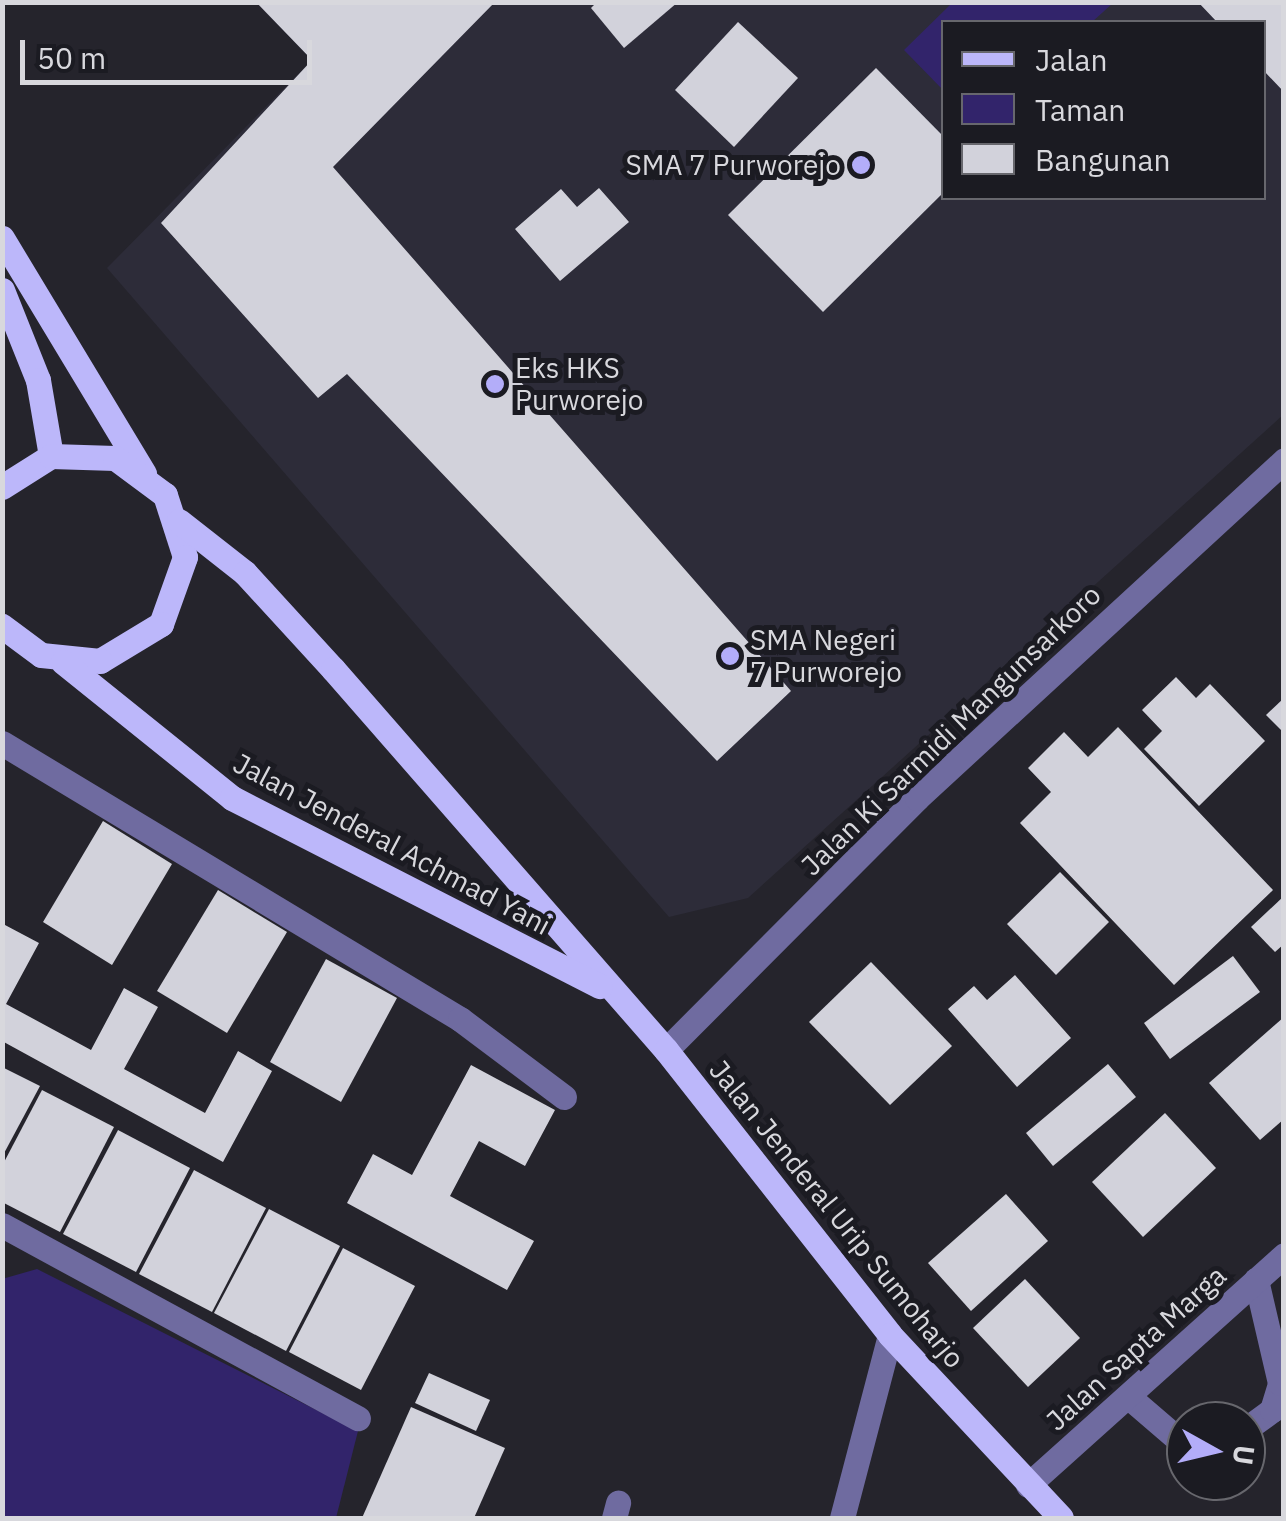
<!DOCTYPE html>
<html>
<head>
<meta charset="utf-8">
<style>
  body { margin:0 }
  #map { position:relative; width:1286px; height:1521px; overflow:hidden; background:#25242c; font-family:"IBM Plex Sans",sans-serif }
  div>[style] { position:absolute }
  .built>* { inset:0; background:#2d2c39 }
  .green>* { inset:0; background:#32246b }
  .building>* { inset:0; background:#d2d2db }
  .minor>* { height:25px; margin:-12.5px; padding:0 12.5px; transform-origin:12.5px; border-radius:12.5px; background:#6f6ba0 }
  .major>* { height:25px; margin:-12.5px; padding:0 12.5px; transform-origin:12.5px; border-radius:12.5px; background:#bcb7fa }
  .dots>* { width:28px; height:28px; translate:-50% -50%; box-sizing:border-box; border:5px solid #1b1b22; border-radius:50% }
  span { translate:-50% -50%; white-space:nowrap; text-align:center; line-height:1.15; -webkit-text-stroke:10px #1b1b22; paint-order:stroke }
  .poi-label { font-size:28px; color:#d8d8dd }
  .right { translate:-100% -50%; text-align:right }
  .left { translate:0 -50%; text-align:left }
  .street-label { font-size:28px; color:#d8d8dd }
  .frame { position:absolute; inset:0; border:5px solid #d8d8dd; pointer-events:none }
  .legend { position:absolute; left:941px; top:20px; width:325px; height:180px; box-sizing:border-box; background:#1b1b22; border:2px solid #67676d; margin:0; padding:12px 18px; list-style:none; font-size:30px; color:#d8d8dd }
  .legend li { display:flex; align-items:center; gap:20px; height:50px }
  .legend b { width:50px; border:2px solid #67676d }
  .north { position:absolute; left:1166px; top:1401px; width:100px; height:100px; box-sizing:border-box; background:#1b1b22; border:2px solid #67676d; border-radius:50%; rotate:98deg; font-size:28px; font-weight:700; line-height:40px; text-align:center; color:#d8d8dd }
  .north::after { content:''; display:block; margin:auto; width:35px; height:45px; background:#b3adf9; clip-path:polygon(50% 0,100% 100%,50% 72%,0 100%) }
  .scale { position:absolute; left:20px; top:40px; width:292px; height:45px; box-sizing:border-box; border:5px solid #d8d8dd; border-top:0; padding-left:12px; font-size:30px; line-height:35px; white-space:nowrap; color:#d8d8dd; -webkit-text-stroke:8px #1b1b22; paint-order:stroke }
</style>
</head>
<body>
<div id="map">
  <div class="built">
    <div style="clip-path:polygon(evenodd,256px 3px,1283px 3px,1283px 415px,748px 898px,669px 917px,107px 268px,312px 60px,256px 3px,944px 22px,1264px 22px,1264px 198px,944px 198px,944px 22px)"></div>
  </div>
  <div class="green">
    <div style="clip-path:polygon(952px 3px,952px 2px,1113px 3px,1092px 22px,944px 22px,943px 90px,904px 50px)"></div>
    <div style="clip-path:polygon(37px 1269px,358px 1431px,336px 1518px,3px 1518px,2px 1279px)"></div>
  </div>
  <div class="building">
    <div style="clip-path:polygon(256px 2px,495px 2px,333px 167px,791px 691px,717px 761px,347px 374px,318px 398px,161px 223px,312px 60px)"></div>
    <div style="clip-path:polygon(597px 2px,678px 2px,624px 48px,591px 8px)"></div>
    <div style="clip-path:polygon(1198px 2px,1284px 2px,1284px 92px,1264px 71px,1264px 22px,1217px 22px)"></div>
    <div style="clip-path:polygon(738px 22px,798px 78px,734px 147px,675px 90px)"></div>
    <div style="clip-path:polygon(876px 68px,944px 137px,944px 192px,823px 312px,728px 215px)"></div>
    <div style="clip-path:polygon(599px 188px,629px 222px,560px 281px,515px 229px,561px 189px,577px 207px)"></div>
    <div style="clip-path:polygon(1176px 677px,1196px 698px,1210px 684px,1265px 741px,1199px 806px,1144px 749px,1162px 731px,1142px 710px)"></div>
    <div style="clip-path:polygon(1284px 698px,1284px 733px,1266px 715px)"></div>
    <div style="clip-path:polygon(1118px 727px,1273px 890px,1174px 985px,1020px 823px,1051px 792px,1028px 768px,1064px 732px,1088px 757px)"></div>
    <div style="clip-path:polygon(103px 821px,172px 864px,112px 965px,43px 922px)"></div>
    <div style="clip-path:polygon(1060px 872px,1109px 922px,1056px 975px,1007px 924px)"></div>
    <div style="clip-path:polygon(218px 890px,287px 932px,227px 1033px,157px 991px)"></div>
    <div style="clip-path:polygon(1284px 896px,1284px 944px,1275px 952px,1251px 927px)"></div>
    <div style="clip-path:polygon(5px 925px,39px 943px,6px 1004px,91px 1050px,124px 988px,158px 1007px,124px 1069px,205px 1113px,238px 1051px,272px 1071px,223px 1162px,2px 1041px)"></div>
    <div style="clip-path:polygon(1233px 956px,1260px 992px,1170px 1059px,1144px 1023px)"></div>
    <div style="clip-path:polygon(326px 959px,397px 998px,341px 1102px,270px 1062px)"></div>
    <div style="clip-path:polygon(871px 962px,952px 1046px,890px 1105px,809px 1022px)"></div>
    <div style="clip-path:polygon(1015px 975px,1071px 1038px,1017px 1087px,948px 1009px,974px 986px,987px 1000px)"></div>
    <div style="clip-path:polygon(1284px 1017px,1284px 1119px,1260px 1140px,1209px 1083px)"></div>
    <div style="clip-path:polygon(1108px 1064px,1136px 1097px,1053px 1166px,1026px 1133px)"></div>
    <div style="clip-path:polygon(471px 1065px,555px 1110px,525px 1166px,479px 1141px,450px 1196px,534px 1241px,507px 1290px,347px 1203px,373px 1154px,412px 1175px)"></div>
    <div style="clip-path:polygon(2px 1067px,40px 1086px,2px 1157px)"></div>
    <div style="clip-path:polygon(42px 1090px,114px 1127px,60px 1232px,2px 1202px,2px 1166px)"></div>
    <div style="clip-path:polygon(1165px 1113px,1216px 1168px,1143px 1237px,1092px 1182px)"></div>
    <div style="clip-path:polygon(118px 1130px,190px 1168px,136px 1272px,63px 1234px)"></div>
    <div style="clip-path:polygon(194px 1170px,266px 1208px,212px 1312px,139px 1274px)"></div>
    <div style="clip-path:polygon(1006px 1194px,1048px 1241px,971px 1311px,928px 1263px)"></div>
    <div style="clip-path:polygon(269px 1209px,340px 1246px,286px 1351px,214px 1313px)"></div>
    <div style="clip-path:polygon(343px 1248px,415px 1286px,361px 1390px,289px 1352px)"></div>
    <div style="clip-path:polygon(1025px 1279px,1080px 1338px,1028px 1387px,973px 1328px)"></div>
    <div style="clip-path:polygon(429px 1373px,490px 1400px,476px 1431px,415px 1403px)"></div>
    <div style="clip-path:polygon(411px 1407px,505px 1448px,474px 1518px,362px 1518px)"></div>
  </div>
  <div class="minor">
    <div style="left:2px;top:743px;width:535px;rotate:31.07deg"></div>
    <div style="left:460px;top:1019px;width:130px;rotate:36.9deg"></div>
    <div style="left:666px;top:1050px;width:356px;rotate:-45.1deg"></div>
    <div style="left:917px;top:798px;width:499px;rotate:-42.6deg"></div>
    <div style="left:2px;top:1225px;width:405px;rotate:28.5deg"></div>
    <div style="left:1130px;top:1398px;width:74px;rotate:40.6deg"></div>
    <div style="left:1246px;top:1429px;width:32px;rotate:-36deg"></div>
    <div style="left:1272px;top:1410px;width:28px;rotate:-73deg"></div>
    <div style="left:1280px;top:1383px;width:106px;rotate:-103.1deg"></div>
    <div style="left:1028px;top:1485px;width:344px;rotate:-41.9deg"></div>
    <div style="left:614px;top:1518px;width:16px;rotate:-75deg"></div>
    <div style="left:842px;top:1518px;width:189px;rotate:-75.3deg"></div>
  </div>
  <div class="major">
    <div style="left:2px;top:238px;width:275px;rotate:58.9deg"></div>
    <div style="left:2px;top:290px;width:97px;rotate:68.2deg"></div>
    <div style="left:38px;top:380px;width:77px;rotate:80.3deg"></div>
    <div style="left:2px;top:487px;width:58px;rotate:-32.3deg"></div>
    <div style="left:51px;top:456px;width:64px;rotate:1.8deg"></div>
    <div style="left:115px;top:458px;width:62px;rotate:36.5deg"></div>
    <div style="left:165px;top:495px;width:65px;rotate:72.1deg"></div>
    <div style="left:185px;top:557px;width:71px;rotate:109.7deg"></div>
    <div style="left:161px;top:624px;width:71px;rotate:148.8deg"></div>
    <div style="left:100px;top:661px;width:59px;rotate:-174.2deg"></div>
    <div style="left:41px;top:655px;width:49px;rotate:-143.4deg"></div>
    <div style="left:179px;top:521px;width:84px;rotate:38.2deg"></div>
    <div style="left:245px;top:573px;width:130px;rotate:47.5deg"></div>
    <div style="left:333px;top:669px;width:506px;rotate:48.85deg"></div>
    <div style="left:666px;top:1050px;width:362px;rotate:51.8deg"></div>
    <div style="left:890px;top:1335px;width:250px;rotate:46.9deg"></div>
    <div style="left:63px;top:662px;width:217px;rotate:38.8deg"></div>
    <div style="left:232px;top:798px;width:413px;rotate:27.1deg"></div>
  </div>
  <div class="dots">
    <div style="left:861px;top:165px;background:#b3adf9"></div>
    <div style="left:495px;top:384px;background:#b3adf9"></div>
    <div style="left:730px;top:656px;background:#b3adf9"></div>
  </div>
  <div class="poi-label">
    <span class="right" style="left:841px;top:165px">SMA 7 Purworejo</span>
    <span class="left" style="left:515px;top:384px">Eks HKS<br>Purworejo</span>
    <span class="left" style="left:750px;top:656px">SMA Negeri<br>7 Purworejo</span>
  </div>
  <div class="street-label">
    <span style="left:951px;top:730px;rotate:-44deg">Jalan Ki Sarmidi Mangunsarkoro</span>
    <span style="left:392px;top:844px;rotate:28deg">Jalan Jenderal Achmad Yani</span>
    <span style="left:837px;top:1214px;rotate:51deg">Jalan Jenderal Urip Sumoharjo</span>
    <span style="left:1136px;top:1348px;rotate:-42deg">Jalan Sapta Marga</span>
  </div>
  <div class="frame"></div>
  <ul class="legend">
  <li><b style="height:12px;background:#bcb7fa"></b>Jalan</li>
  <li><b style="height:28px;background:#32246b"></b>Taman</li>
  <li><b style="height:28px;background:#d2d2db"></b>Bangunan</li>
  </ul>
  <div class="north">U</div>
  <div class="scale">50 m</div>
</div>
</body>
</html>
